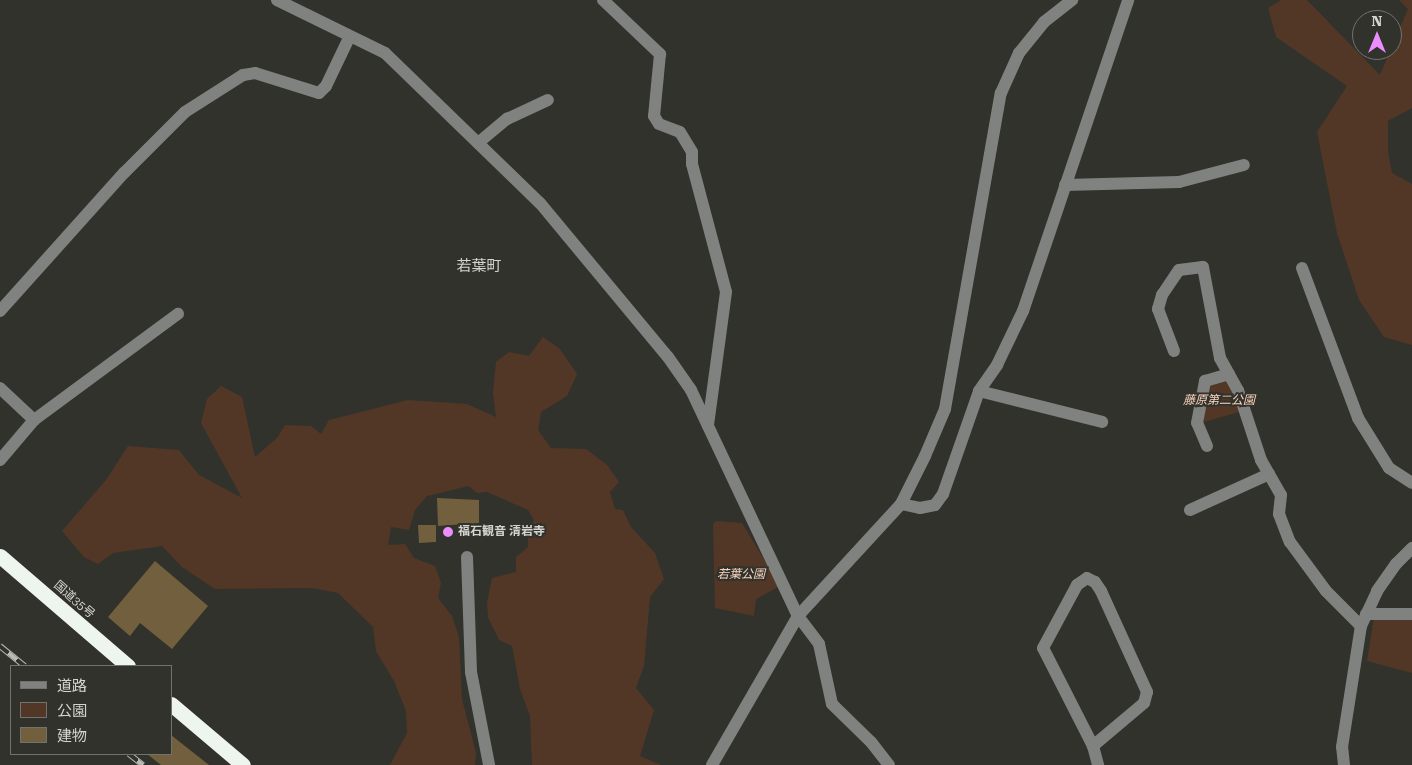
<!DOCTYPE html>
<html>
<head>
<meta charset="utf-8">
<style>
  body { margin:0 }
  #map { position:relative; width:1412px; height:765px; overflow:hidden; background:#31322c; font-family:"Roboto Serif","Noto Sans JP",serif }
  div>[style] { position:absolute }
  .green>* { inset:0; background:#533726 }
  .building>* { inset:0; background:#725f3d }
  .minor>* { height:12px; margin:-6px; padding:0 6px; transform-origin:6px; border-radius:6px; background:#808280 }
  .highway>* { height:15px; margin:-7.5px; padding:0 7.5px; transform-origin:7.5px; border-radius:7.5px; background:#eef4ee }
  .rail>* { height:5.5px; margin-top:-2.75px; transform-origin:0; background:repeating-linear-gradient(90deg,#31322c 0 11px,#babab6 0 22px); box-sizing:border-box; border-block:1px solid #babab6 }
  .dots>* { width:14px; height:14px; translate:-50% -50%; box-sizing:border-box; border:2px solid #31322c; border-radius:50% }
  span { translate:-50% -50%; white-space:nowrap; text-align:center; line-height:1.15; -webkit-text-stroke:4px #31322c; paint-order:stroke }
  .park-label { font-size:12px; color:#fad4bf; font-style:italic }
  .poi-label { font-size:12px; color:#d4d4d0; font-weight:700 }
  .left { translate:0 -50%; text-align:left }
  .street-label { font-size:12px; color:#d4d4d0 }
  .quarter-label { font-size:15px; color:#d4d4d0 }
  .legend { position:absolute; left:10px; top:665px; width:162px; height:90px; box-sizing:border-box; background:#31322c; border:1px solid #72736e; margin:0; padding:6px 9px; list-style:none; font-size:15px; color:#d4d4d0 }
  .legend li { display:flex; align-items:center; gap:10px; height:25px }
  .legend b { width:25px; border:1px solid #72736e }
  .north { position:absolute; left:1352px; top:10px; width:50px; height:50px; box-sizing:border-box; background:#31322c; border:1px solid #72736e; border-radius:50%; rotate:0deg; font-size:14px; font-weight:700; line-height:20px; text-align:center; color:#d4d4d0 }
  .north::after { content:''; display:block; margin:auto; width:18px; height:22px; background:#ea8dfd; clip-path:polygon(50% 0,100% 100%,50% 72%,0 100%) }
</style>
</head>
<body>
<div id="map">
  <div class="green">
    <div style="clip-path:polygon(1281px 0,1307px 0,1380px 75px,1408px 9px,1399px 0,1412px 0,1412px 108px,1388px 121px,1388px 152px,1392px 173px,1412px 184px,1412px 345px,1384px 337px,1359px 300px,1337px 233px,1317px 132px,1347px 86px,1276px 37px,1268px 8px)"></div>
    <div style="clip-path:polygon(543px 337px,560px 349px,577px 374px,567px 396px,541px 412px,538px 430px,551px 448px,586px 449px,607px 465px,619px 482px,610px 492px,615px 509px,623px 510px,631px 527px,655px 553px,664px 579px,650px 597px,644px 666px,636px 688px,654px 710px,640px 756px,661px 765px,532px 765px,530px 716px,520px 689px,512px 646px,499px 640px,488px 617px,487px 602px,492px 578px,516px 572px,516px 557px,528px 547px,528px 532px,534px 520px,528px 510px,487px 492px,477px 493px,469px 486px,427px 496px,415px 510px,409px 530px,391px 527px,388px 545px,405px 544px,414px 558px,435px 566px,441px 583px,438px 598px,452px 616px,459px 637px,462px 699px,476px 753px,475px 765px,390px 765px,407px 733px,406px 711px,394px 681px,376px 651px,373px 627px,338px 593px,312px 588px,215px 589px,182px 567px,162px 546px,113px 553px,98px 564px,84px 557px,62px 531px,106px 480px,128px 446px,179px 450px,199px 475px,242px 498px,201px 423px,207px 399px,221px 386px,242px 397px,255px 457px,277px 438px,285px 425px,311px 426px,321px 434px,329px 420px,408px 400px,467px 404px,496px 417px,493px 393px,496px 362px,509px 352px,529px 356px)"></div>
    <div style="clip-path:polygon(1229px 381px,1239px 412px,1204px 422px,1203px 401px,1209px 386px)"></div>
    <div style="clip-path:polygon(716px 521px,742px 523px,780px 586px,756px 599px,754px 616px,715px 608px,713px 524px)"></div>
    <div style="clip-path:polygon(1374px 617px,1412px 618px,1412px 673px,1367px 661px)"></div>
  </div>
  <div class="building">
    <div style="clip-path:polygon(437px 498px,479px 500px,479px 523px,438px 526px)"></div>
    <div style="clip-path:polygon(418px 525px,436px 525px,436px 542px,419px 543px)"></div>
    <div style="clip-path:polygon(155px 561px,208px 606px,172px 649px,140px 623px,130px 636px,108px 617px)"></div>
    <div style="clip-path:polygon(171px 735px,209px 765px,161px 765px,147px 754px,171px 754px)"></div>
  </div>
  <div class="minor">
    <div style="left:277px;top:0;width:120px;rotate:26.1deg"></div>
    <div style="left:385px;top:53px;width:216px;rotate:44.1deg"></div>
    <div style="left:540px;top:203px;width:200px;rotate:50.3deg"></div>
    <div style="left:668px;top:357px;width:40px;rotate:55.1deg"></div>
    <div style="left:691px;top:390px;width:250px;rotate:64.7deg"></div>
    <div style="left:798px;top:616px;width:35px;rotate:53deg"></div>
    <div style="left:819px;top:644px;width:61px;rotate:77.8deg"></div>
    <div style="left:832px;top:704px;width:54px;rotate:44.3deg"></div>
    <div style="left:871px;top:742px;width:29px;rotate:52deg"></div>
    <div style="left:603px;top:0;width:79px;rotate:43.5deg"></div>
    <div style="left:660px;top:54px;width:62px;rotate:95.5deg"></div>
    <div style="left:654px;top:116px;width:9px;rotate:58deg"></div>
    <div style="left:659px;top:124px;width:22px;rotate:21deg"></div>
    <div style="left:680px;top:132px;width:23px;rotate:59deg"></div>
    <div style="left:692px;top:152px;width:12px;rotate:90deg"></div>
    <div style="left:692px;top:164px;width:132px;rotate:75.1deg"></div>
    <div style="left:726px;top:292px;width:135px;rotate:97.7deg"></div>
    <div style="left:478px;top:143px;width:38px;rotate:-40deg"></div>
    <div style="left:507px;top:119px;width:45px;rotate:-24.9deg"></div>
    <div style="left:1065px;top:185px;width:114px;rotate:-1.5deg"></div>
    <div style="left:1179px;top:182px;width:67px;rotate:-14.7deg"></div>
    <div style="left:1302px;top:268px;width:160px;rotate:69.5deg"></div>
    <div style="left:1358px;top:418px;width:59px;rotate:58.2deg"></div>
    <div style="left:1389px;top:468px;width:27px;rotate:33deg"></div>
    <div style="left:0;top:311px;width:186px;rotate:-48.1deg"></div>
    <div style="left:124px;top:173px;width:86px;rotate:-45deg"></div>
    <div style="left:185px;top:112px;width:69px;rotate:-32.5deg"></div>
    <div style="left:243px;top:75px;width:12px;rotate:-9deg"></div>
    <div style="left:255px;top:73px;width:67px;rotate:17.4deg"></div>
    <div style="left:319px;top:93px;width:10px;rotate:-45deg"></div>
    <div style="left:326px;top:86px;width:53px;rotate:-64.4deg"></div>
    <div style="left:1174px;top:351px;width:45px;rotate:-110.9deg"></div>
    <div style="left:1158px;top:309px;width:15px;rotate:-74deg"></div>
    <div style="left:1162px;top:295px;width:30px;rotate:-56deg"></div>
    <div style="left:1179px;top:270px;width:24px;rotate:-7deg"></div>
    <div style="left:1203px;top:267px;width:93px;rotate:79.4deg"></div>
    <div style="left:1220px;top:358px;width:37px;rotate:61deg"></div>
    <div style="left:1238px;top:390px;width:74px;rotate:71.8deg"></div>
    <div style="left:1261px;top:460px;width:40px;rotate:60.3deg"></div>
    <div style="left:1281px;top:495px;width:19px;rotate:96deg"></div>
    <div style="left:1279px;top:514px;width:30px;rotate:69deg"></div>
    <div style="left:1290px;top:542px;width:61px;rotate:53.7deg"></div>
    <div style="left:1326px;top:591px;width:49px;rotate:45deg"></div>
    <div style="left:0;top:388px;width:47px;rotate:43.3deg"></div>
    <div style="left:979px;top:391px;width:127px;rotate:14.1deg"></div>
    <div style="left:1207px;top:446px;width:25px;rotate:-113deg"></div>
    <div style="left:1197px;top:423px;width:43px;rotate:-79.2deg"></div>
    <div style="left:1205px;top:381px;width:25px;rotate:-16deg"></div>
    <div style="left:0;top:460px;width:52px;rotate:-49.6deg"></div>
    <div style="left:34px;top:420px;width:179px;rotate:-36.4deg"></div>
    <div style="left:901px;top:504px;width:19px;rotate:12deg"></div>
    <div style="left:920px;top:508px;width:15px;rotate:-11deg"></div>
    <div style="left:935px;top:505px;width:14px;rotate:-54deg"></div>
    <div style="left:943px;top:494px;width:109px;rotate:-70.7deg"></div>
    <div style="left:979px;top:391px;width:32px;rotate:-55deg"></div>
    <div style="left:997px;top:365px;width:60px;rotate:-64.3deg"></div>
    <div style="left:1023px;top:311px;width:328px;rotate:-71.3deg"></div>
    <div style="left:1190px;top:510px;width:87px;rotate:-24.5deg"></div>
    <div style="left:467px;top:557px;width:115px;rotate:88deg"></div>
    <div style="left:471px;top:672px;width:95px;rotate:79deg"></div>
    <div style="left:1087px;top:578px;width:9px;rotate:27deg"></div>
    <div style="left:1095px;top:582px;width:11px;rotate:56deg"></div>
    <div style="left:1101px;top:591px;width:111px;rotate:65.5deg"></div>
    <div style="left:1147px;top:692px;width:11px;rotate:105deg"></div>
    <div style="left:1144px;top:703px;width:67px;rotate:139.9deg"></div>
    <div style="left:1093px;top:746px;width:110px;rotate:-117deg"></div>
    <div style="left:1043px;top:648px;width:72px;rotate:-61.6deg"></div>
    <div style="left:1077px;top:585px;width:12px;rotate:-35deg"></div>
    <div style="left:1366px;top:614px;width:46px"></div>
    <div style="left:1093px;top:746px;width:20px;rotate:75deg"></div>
    <div style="left:712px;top:765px;width:172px;rotate:-60deg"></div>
    <div style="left:798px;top:616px;width:152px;rotate:-47.4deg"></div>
    <div style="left:901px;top:504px;width:54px;rotate:-63.4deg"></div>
    <div style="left:925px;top:456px;width:51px;rotate:-66.9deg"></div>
    <div style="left:945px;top:409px;width:321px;rotate:-80deg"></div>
    <div style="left:1001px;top:93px;width:44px;rotate:-65.8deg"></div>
    <div style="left:1019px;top:53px;width:40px;rotate:-51deg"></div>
    <div style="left:1044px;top:22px;width:36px;rotate:-38deg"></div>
    <div style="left:1344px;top:765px;width:18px;rotate:-96deg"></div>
    <div style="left:1342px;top:747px;width:122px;rotate:-81.1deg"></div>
    <div style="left:1361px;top:626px;width:38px;rotate:-65deg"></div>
    <div style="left:1377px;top:591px;width:33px;rotate:-55deg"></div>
    <div style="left:1396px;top:564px;width:23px;rotate:-45deg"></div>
  </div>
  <div class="highway">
    <div style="left:0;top:556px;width:169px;rotate:40.7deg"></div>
    <div style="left:171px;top:704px;width:94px;rotate:40.3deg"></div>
  </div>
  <div class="rail">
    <div style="left:0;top:646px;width:32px;rotate:39deg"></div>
    <div style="left:129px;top:754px;width:18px;rotate:38deg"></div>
  </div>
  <div class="dots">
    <div style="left:448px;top:532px;background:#ea8dfd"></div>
  </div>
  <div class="park-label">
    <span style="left:1219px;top:401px">藤原第二公園</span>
    <span style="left:741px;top:575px">若葉公園</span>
  </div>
  <div class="poi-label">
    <span class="left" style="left:458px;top:532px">福石観音 清岩寺</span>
  </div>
  <div class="street-label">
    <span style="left:74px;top:600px;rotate:41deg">国道35号</span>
  </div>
  <div class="quarter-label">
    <span style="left:479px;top:267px">若葉町</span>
  </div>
  <ul class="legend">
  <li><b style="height:6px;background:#808280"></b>道路</li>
  <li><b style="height:14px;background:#533726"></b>公園</li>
  <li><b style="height:14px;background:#725f3d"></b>建物</li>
  </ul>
  <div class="north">N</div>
</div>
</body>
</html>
